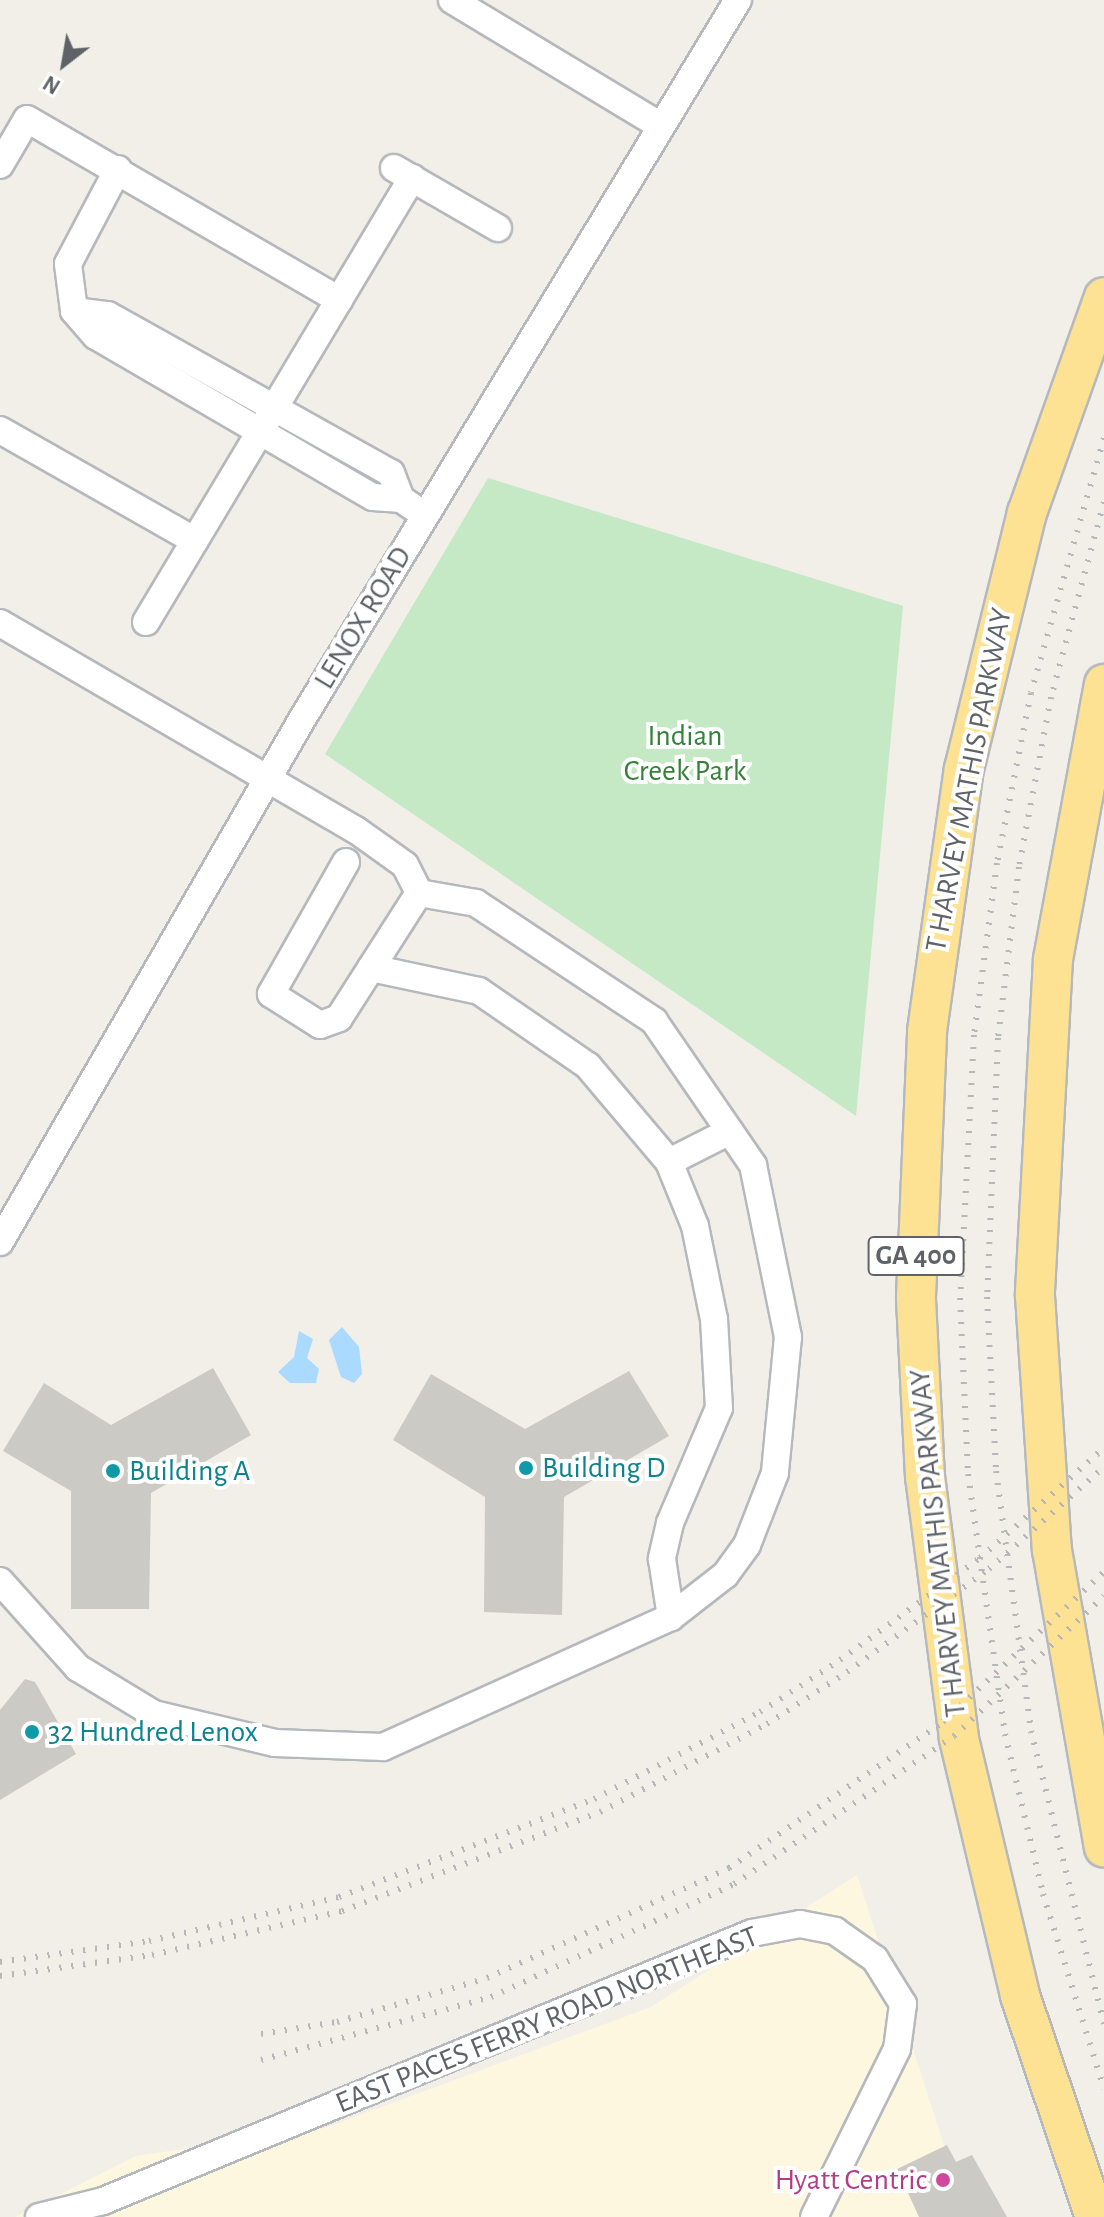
<!DOCTYPE html>
<html>
<head>
<meta charset="utf-8">
<style>
  body { margin:0 }
  #map { position:relative; width:1104px; height:2217px; overflow:hidden; background:#f1efe8; font-family:"Alegreya Sans",sans-serif }
  div>[style] { position:absolute }
  .commercial>* { inset:0; background:#fef7e0 }
  .green>* { inset:0; background:#c5e8c5 }
  .water>* { inset:0; background:#aadaff }
  .building>* { inset:0; background:#cccac5 }
  .roads { filter:drop-shadow(2px 0 #b5b8bc) drop-shadow(-2px 0 #b5b8bc) drop-shadow(0 2px #b5b8bc) drop-shadow(0 -2px #b5b8bc) }
  .minor>* { height:26px; margin:-13px; padding:0 13px; transform-origin:13px; border-radius:13px; background:#fff }
  .highway>* { height:38px; margin:-19px; padding:0 19px; transform-origin:19px; border-radius:19px; background:#fde293 }
  .rail>* { height:6px; margin-top:-3px; transform-origin:0; background:repeating-linear-gradient(90deg,#b6b7b8 0 2px,transparent 0 12px) }
  .dots>* { width:22px; height:22px; translate:-50% -50%; box-sizing:border-box; border:4px solid #fff; border-radius:50% }
  span { translate:-50% -50%; white-space:nowrap; text-align:center; line-height:1.15; -webkit-text-stroke:8px #fff; paint-order:stroke }
  .shield-label span { padding:2px 6px; background:#fff; border:2px solid; border-radius:6px; -webkit-text-stroke-width:0 }
  .shield-label { font-size:28px; color:#5f6368; font-weight:700 }
  .street-label { font-size:30px; color:#5f6368 }
  .park-label { font-size:30px; color:#348238 }
  .culture-label { font-size:30px; color:#0d838f }
  .left { translate:0 -50%; text-align:left }
  .hotel-label { font-size:30px; color:#b23c85 }
  .right { translate:-100% -50%; text-align:right }
  .north { position:absolute; left:24px; top:24px; width:80px; height:80px; -webkit-text-stroke:6px #fff; paint-order:stroke; rotate:211deg; font-size:22px; font-weight:700; line-height:32px; text-align:center; color:#5f6368 }
  .north::after { content:''; display:block; margin:auto; width:28px; height:36px; background:#5f6368; clip-path:polygon(50% 0,100% 100%,50% 72%,0 100%) }
</style>
</head>
<body>
<div id="map">
  <div class="commercial">
    <div style="clip-path:polygon(857px 1875px,967px 2217px,15px 2217px,136px 2156px,325px 2128px,651px 2007px)"></div>
  </div>
  <div class="green">
    <div style="clip-path:polygon(488px 478px,903px 606px,856px 1116px,325px 754px)"></div>
  </div>
  <div class="water">
    <div style="clip-path:polygon(342px 1327px,359px 1347px,362px 1374px,354px 1383px,341px 1377px,329px 1340px)"></div>
    <div style="clip-path:polygon(299px 1331px,313px 1339px,307px 1358px,319px 1369px,316px 1383px,290px 1383px,278px 1372px,294px 1357px)"></div>
  </div>
  <div class="building">
    <div style="clip-path:polygon(213px 1368px,251px 1435px,151px 1493px,149px 1609px,71px 1609px,71px 1491px,3px 1451px,44px 1383px,111px 1425px)"></div>
    <div style="clip-path:polygon(629px 1371px,669px 1436px,564px 1497px,562px 1615px,484px 1612px,485px 1497px,393px 1440px,431px 1374px,525px 1429px)"></div>
    <div style="clip-path:polygon(25px 1679px,35px 1682px,76px 1754px,0 1800px,0 1710px)"></div>
    <div style="clip-path:polygon(947px 2145px,956px 2162px,972px 2155px,1007px 2217px,919px 2217px,897px 2169px)"></div>
  </div>
  <div class="roads">
    <div class="minor">
      <div style="left:452px;top:0;width:244px;rotate:31.1deg"></div>
      <div style="left:0;top:165px;width:53px;rotate:-59.6deg"></div>
      <div style="left:27px;top:119px;width:361px;rotate:30.1deg"></div>
      <div style="left:394px;top:168px;width:120px;rotate:30deg"></div>
      <div style="left:118px;top:169px;width:107px;rotate:117.8deg"></div>
      <div style="left:68px;top:264px;width:47px;rotate:82.7deg"></div>
      <div style="left:74px;top:311px;width:33px;rotate:49deg"></div>
      <div style="left:96px;top:336px;width:320px;rotate:30.2deg"></div>
      <div style="left:373px;top:497px;width:28px;rotate:4deg"></div>
      <div style="left:401px;top:499px;width:29px;rotate:34deg"></div>
      <div style="left:74px;top:311px;width:34px;rotate:7deg"></div>
      <div style="left:108px;top:315px;width:324px;rotate:29.2deg"></div>
      <div style="left:391px;top:473px;width:28px;rotate:69deg"></div>
      <div style="left:0;top:430px;width:224px;rotate:29.6deg"></div>
      <div style="left:146px;top:622px;width:518px;rotate:-59.07deg"></div>
      <div style="left:0;top:623px;width:412px;rotate:30.2deg"></div>
      <div style="left:356px;top:830px;width:60px;rotate:35.5deg"></div>
      <div style="left:405px;top:865px;width:31px;rotate:63deg"></div>
      <div style="left:419px;top:893px;width:58px;rotate:10deg"></div>
      <div style="left:476px;top:903px;width:214px;rotate:33.5deg"></div>
      <div style="left:654px;top:1021px;width:175px;rotate:55.5deg"></div>
      <div style="left:753px;top:1165px;width:176px;rotate:78.5deg"></div>
      <div style="left:788px;top:1337px;width:137px;rotate:95.5deg"></div>
      <div style="left:775px;top:1473px;width:77px;rotate:111.3deg"></div>
      <div style="left:747px;top:1545px;width:37px;rotate:126deg"></div>
      <div style="left:725px;top:1575px;width:68px;rotate:142.1deg"></div>
      <div style="left:671px;top:1617px;width:316px;rotate:155.7deg"></div>
      <div style="left:383px;top:1747px;width:108px;rotate:-177.9deg"></div>
      <div style="left:275px;top:1743px;width:124px;rotate:-166.5deg"></div>
      <div style="left:154px;top:1714px;width:89px;rotate:-148.8deg"></div>
      <div style="left:78px;top:1668px;width:117px;rotate:-131.9deg"></div>
      <div style="left:346px;top:862px;width:152px;rotate:119.6deg"></div>
      <div style="left:271px;top:994px;width:58px;rotate:32.3deg"></div>
      <div style="left:320px;top:1025px;width:20px;rotate:-20deg"></div>
      <div style="left:339px;top:1018px;width:148px;rotate:-57.4deg"></div>
      <div style="left:371px;top:968px;width:110px;rotate:12deg"></div>
      <div style="left:479px;top:991px;width:132px;rotate:34.5deg"></div>
      <div style="left:588px;top:1066px;width:126px;rotate:49.8deg"></div>
      <div style="left:669px;top:1162px;width:69px;rotate:67.9deg"></div>
      <div style="left:695px;top:1226px;width:95px;rotate:78.5deg"></div>
      <div style="left:714px;top:1319px;width:89px;rotate:86.8deg"></div>
      <div style="left:719px;top:1408px;width:125px;rotate:113.1deg"></div>
      <div style="left:670px;top:1523px;width:37px;rotate:103deg"></div>
      <div style="left:662px;top:1559px;width:59px;rotate:81.2deg"></div>
      <div style="left:669px;top:1162px;width:68px;rotate:-26.9deg"></div>
      <div style="left:0;top:1242px;width:602px;rotate:-59.98deg"></div>
      <div style="left:301px;top:721px;width:843px;rotate:-58.78deg"></div>
      <div style="left:39px;top:2217px;width:66px;rotate:-14deg"></div>
      <div style="left:103px;top:2201px;width:702px;rotate:-22.44deg"></div>
      <div style="left:752px;top:1933px;width:49px;rotate:-10.6deg"></div>
      <div style="left:800px;top:1924px;width:36px;rotate:11deg"></div>
      <div style="left:835px;top:1931px;width:49px;rotate:35deg"></div>
      <div style="left:875px;top:1959px;width:53px;rotate:58.1deg"></div>
      <div style="left:903px;top:2004px;width:45px;rotate:97.6deg"></div>
      <div style="left:897px;top:2049px;width:187px;rotate:116.3deg"></div>
    </div>
    <div class="highway">
      <div style="left:1104px;top:684px;width:280px;rotate:100.5deg"></div>
      <div style="left:1053px;top:959px;width:337px;rotate:93.1deg"></div>
      <div style="left:1035px;top:1296px;width:255px;rotate:86.2deg"></div>
      <div style="left:1052px;top:1550px;width:302px;rotate:80.1deg"></div>
      <div style="left:1095px;top:2217px;width:234px;rotate:-108.7deg"></div>
      <div style="left:1020px;top:1995px;width:264px;rotate:-103.4deg"></div>
      <div style="left:959px;top:1738px;width:263px;rotate:-97.4deg"></div>
      <div style="left:925px;top:1477px;width:180px;rotate:-92.9deg"></div>
      <div style="left:916px;top:1297px;width:266px;rotate:-87.6deg"></div>
      <div style="left:927px;top:1031px;width:265px;rotate:-82deg"></div>
      <div style="left:964px;top:769px;width:264px;rotate:-76.2deg"></div>
      <div style="left:1027px;top:513px;width:229px;rotate:-70.4deg"></div>
    </div>
  </div>
  <div class="rail">
    <div style="left:1104px;top:438px;width:265px;rotate:106deg"></div>
    <div style="left:1031px;top:693px;width:173px;rotate:101.3deg"></div>
    <div style="left:997px;top:863px;width:174px;rotate:97.6deg"></div>
    <div style="left:974px;top:1035px;width:263px;rotate:93deg"></div>
    <div style="left:960px;top:1298px;width:176px;rotate:87.4deg"></div>
    <div style="left:968px;top:1474px;width:263px;rotate:81.9deg"></div>
    <div style="left:1005px;top:1734px;width:164px;rotate:76.6deg"></div>
    <div style="left:1043px;top:1894px;width:204px;rotate:72.6deg"></div>
    <div style="left:1104px;top:502px;width:202px;rotate:105.2deg"></div>
    <div style="left:1051px;top:697px;width:173px;rotate:100.7deg"></div>
    <div style="left:1019px;top:867px;width:172px;rotate:97deg"></div>
    <div style="left:998px;top:1038px;width:259px;rotate:92.4deg"></div>
    <div style="left:987px;top:1297px;width:174px;rotate:87deg"></div>
    <div style="left:996px;top:1471px;width:262px;rotate:82.3deg"></div>
    <div style="left:1031px;top:1731px;width:302px;rotate:76deg"></div>
    <div style="left:0;top:1962px;width:150px;rotate:-8deg"></div>
    <div style="left:149px;top:1941px;width:195px;rotate:-13deg"></div>
    <div style="left:339px;top:1897px;width:273px;rotate:-21deg"></div>
    <div style="left:594px;top:1799px;width:187px;rotate:-27.7deg"></div>
    <div style="left:760px;top:1712px;width:95px;rotate:-33deg"></div>
    <div style="left:840px;top:1660px;width:173px;rotate:-36.1deg"></div>
    <div style="left:980px;top:1558px;width:166px;rotate:-41.6deg"></div>
    <div style="left:0;top:1976px;width:153px;rotate:-7.9deg"></div>
    <div style="left:152px;top:1955px;width:195px;rotate:-13deg"></div>
    <div style="left:342px;top:1911px;width:276px;rotate:-21deg"></div>
    <div style="left:600px;top:1812px;width:189px;rotate:-27.8deg"></div>
    <div style="left:767px;top:1724px;width:95px;rotate:-33deg"></div>
    <div style="left:847px;top:1672px;width:175px;rotate:-36deg"></div>
    <div style="left:989px;top:1569px;width:154px;rotate:-41.6deg"></div>
    <div style="left:261px;top:2034px;width:77px;rotate:-9deg"></div>
    <div style="left:337px;top:2022px;width:156px;rotate:-16.3deg"></div>
    <div style="left:487px;top:1978px;width:266px;rotate:-24.4deg"></div>
    <div style="left:729px;top:1868px;width:259px;rotate:-34.3deg"></div>
    <div style="left:943px;top:1722px;width:220px;rotate:-43deg"></div>
    <div style="left:261px;top:2060px;width:238px;rotate:-15.3deg"></div>
    <div style="left:491px;top:1997px;width:268px;rotate:-24.9deg"></div>
    <div style="left:734px;top:1884px;width:265px;rotate:-33.9deg"></div>
    <div style="left:954px;top:1736px;width:205px;rotate:-43deg"></div>
  </div>
  <div class="dots">
    <div style="left:526px;top:1468px;background:#0f9aa8"></div>
    <div style="left:113px;top:1471px;background:#0f9aa8"></div>
    <div style="left:32px;top:1732px;background:#0f9aa8"></div>
    <div style="left:943px;top:2180px;background:#d1479c"></div>
  </div>
  <div class="shield-label">
    <span style="left:916px;top:1256px">GA 400</span>
  </div>
  <div class="street-label">
    <span style="left:363px;top:618px;rotate:-59deg">LENOX ROAD</span>
    <span style="left:969px;top:780px;rotate:-79deg">T HARVEY MATHIS PARKWAY</span>
    <span style="left:938px;top:1543px;rotate:-96deg">T HARVEY MATHIS PARKWAY</span>
    <span style="left:547px;top:2020px;rotate:-22deg">EAST PACES FERRY ROAD NORTHEAST</span>
  </div>
  <div class="park-label">
    <span style="left:685px;top:753px">Indian<br>Creek Park</span>
  </div>
  <div class="culture-label">
    <span class="left" style="left:542px;top:1468px">Building D</span>
    <span class="left" style="left:129px;top:1471px">Building A</span>
    <span class="left" style="left:48px;top:1732px">32 Hundred Lenox</span>
  </div>
  <div class="hotel-label">
    <span class="right" style="left:927px;top:2180px">Hyatt Centric</span>
  </div>
  <div class="north">N</div>
</div>
</body>
</html>
